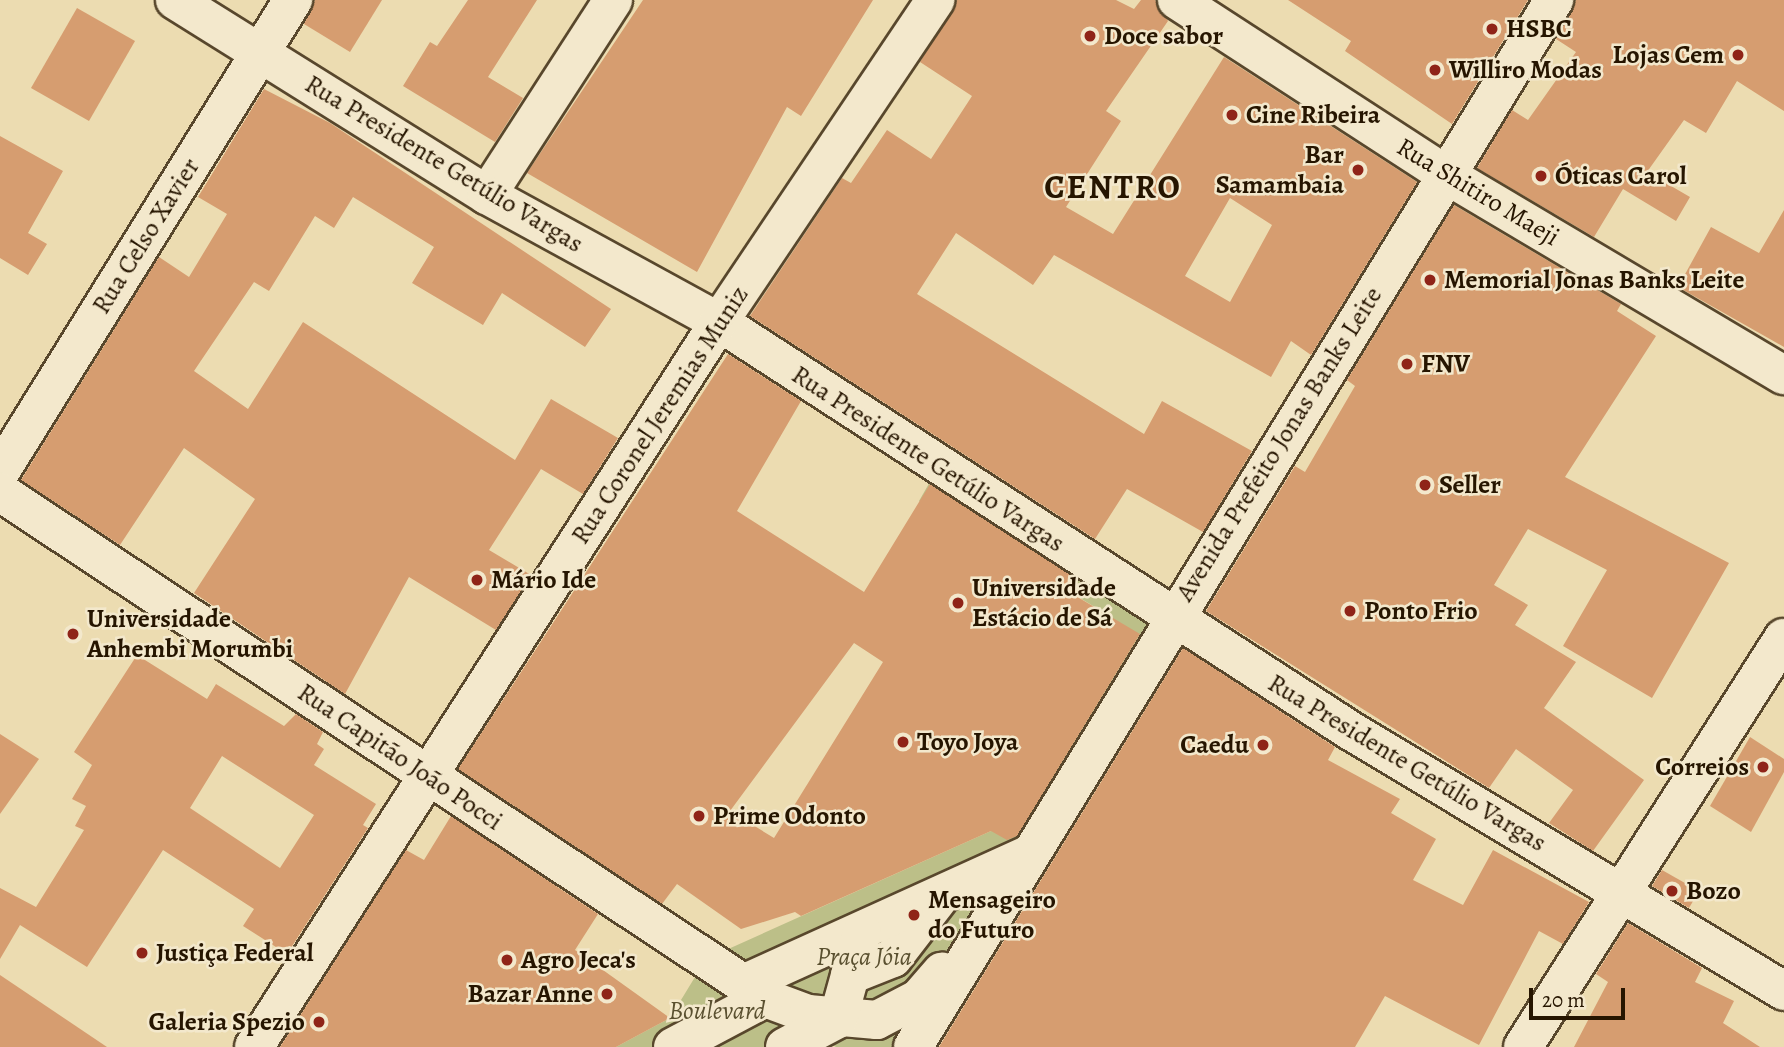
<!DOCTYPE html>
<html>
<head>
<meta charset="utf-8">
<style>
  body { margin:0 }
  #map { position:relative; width:1784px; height:1047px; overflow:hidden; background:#ecdcb1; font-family:Alegreya,serif }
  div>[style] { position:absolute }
  .green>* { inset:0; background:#bcbf88 }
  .building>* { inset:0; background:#d69d70 }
  .roads { filter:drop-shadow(2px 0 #58472c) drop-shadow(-2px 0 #58472c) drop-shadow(0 2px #58472c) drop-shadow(0 -2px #58472c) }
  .minor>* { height:38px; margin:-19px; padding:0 19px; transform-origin:19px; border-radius:19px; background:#f3e8cc }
  .dots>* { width:19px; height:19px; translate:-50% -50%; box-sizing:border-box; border:4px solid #f3e8cc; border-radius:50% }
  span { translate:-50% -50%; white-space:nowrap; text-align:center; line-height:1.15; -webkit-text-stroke:5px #f3e8cc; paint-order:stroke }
  .poi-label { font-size:26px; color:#261500; font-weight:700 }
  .left { translate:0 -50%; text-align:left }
  .right { translate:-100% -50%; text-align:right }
  .street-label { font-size:26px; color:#261500 }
  .park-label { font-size:26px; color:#5a5030; font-style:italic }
  .district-label { font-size:33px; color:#261500; font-weight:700; letter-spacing:2px }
  .scale { position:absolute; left:1529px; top:988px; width:96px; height:32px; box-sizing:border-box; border:4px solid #261500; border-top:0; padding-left:9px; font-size:21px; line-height:24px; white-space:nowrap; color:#261500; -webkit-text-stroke:5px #f3e8cc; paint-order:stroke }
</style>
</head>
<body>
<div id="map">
  <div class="green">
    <div style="clip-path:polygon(939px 466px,1172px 617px,907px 1047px,836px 1047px,822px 1038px,806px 1047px,616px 1047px,670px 1018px,706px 959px,991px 831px,1113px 618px,919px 501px)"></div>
  </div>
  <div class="building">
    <div style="clip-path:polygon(315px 0,382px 0,350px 52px,304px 24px)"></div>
    <div style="clip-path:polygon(468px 0,537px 0,488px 77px,523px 98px,495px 142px,403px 86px,430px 42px,437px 46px)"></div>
    <div style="clip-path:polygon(643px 0,873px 0,801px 116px,787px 107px,697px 272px,527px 173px)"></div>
    <div style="clip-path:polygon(evenodd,957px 0,1116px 0,1134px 9px,1141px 0,1155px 0,1168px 21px,1106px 111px,1121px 121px,1066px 207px,1113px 234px,1224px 57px,1417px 182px,1311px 355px,1291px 341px,1271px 377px,1054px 255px,1033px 285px,956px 233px,917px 294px,1144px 434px,1162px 401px,1252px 451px,1203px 532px,1127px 489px,1095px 539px,750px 316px,842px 178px,851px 183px,887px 130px,931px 159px,972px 96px,920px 62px,957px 0,1230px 198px,1272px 225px,1230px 302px,1185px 276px,1230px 198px)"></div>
    <div style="clip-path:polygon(1288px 0,1528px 0,1452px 124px,1345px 51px,1351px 41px)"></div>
    <div style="clip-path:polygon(1576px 0,1784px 0,1784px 111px,1737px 81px,1706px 133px,1684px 120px,1647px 172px,1690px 197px,1676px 221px,1623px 189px,1594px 237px,1477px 168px,1512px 110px,1528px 120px,1576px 52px,1556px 39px)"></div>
    <div style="clip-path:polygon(77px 8px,135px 41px,89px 121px,31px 88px)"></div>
    <div style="clip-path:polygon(264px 89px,330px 123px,611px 309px,585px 347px,502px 293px,483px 325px,412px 283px,434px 247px,353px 197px,334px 228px,315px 216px,269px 291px,254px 282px,194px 371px,248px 409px,303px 322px,515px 460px,551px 399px,618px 438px,583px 494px,541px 469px,489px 550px,531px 575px,496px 630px,409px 577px,345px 694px,194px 593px,255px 499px,184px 448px,120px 545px,21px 480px,159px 257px,189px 277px,227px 214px,198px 197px)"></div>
    <div style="clip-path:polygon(0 136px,63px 171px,28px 233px,47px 244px,28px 275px,0 258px)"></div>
    <div style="clip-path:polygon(1454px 205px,1621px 304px,1617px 311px,1656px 336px,1565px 477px,1729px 563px,1652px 698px,1563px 646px,1607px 570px,1528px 529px,1494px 585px,1528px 605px,1515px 625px,1576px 662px,1544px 708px,1644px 780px,1593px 851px,1549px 823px,1573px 790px,1516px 749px,1489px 788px,1206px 611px,1295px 466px,1305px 472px,1355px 386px,1347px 380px)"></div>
    <div style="clip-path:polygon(1784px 210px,1784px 347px,1678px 287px,1711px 227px,1759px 253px)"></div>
    <div style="clip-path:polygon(evenodd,728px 354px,801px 401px,737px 511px,864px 592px,930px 484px,1072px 576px,1064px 589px,1140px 634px,1017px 836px,1007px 840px,991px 831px,801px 916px,795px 912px,741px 929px,677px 884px,662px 904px,458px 769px,728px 354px,854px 643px,883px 662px,774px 838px,730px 811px,854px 643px)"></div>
    <div style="clip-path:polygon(1183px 648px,1335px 747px,1328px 760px,1400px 799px,1391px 813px,1436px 839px,1413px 880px,1463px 905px,1493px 850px,1589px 902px,1563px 944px,1539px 931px,1479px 1045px,1385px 996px,1355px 1047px,939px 1047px)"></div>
    <div style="clip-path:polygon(evenodd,137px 655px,207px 699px,216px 684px,284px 726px,296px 714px,323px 732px,317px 744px,324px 749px,314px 765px,376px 804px,363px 825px,368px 828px,287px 954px,243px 926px,254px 909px,163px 850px,87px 967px,20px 925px,0 959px,0 888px,36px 907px,84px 830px,75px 826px,86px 806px,72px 799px,92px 765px,74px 752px,137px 655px,222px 756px,314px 815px,280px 868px,190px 808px,222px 756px)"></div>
    <div style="clip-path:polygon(0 734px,39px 759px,0 814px)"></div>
    <div style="clip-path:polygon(1750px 737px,1784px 759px,1784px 772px,1751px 832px,1710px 806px)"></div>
    <div style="clip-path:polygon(451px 816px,598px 914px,575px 950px,670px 1018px,616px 1047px,280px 1047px,406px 850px,424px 860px)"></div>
    <div style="clip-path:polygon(1662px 870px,1699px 891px,1689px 908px,1652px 886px)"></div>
    <div style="clip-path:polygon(1628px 923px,1702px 968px,1695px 982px,1734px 1001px,1723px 1023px,1760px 1047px,1574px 1047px,1608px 982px,1596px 974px)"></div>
    <div style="clip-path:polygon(0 975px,107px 1047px,0 1047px)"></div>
  </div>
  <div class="roads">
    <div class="minor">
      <div style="left:175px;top:0;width:368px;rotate:32deg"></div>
      <div style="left:487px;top:195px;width:264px;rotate:28.7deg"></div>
      <div style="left:719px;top:322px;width:753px;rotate:32.91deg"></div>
      <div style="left:1351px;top:731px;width:505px;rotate:30.98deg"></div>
      <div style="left:1177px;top:0;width:320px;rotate:33deg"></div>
      <div style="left:1445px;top:174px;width:394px;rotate:30.7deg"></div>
      <div style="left:487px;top:195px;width:232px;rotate:-57.1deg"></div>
      <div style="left:0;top:472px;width:556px;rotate:-58.17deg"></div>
      <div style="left:0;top:492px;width:917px;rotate:33.48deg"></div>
      <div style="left:765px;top:998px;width:46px;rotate:20.4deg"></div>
      <div style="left:808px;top:1014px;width:69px;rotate:5deg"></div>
      <div style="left:877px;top:1020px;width:47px;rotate:-27.6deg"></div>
      <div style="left:919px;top:998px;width:35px;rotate:-49deg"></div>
      <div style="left:850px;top:975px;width:46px;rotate:-21.6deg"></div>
      <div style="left:893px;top:958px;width:77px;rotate:-52.4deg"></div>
      <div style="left:743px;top:984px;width:310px;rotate:-24.4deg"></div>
      <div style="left:254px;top:1047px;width:861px;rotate:-57.32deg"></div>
      <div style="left:719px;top:322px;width:388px;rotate:-56.1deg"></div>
      <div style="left:673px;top:1047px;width:104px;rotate:-28deg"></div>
      <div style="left:785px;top:1047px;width:60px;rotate:-27.8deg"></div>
      <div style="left:838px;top:1019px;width:90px;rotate:-74.6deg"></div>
      <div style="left:913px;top:1047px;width:1228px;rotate:-58.52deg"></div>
      <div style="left:1523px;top:1047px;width:485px;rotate:-57.5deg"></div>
    </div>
  </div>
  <div class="dots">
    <div style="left:1492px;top:29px;background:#8f2418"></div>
    <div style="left:1090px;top:36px;background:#8f2418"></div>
    <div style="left:1738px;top:55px;background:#8f2418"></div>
    <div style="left:1435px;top:70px;background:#8f2418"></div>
    <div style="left:1232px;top:115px;background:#8f2418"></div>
    <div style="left:1358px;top:170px;background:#8f2418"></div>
    <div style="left:1541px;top:176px;background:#8f2418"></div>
    <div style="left:1430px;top:280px;background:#8f2418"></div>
    <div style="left:1407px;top:364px;background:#8f2418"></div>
    <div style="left:1425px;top:485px;background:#8f2418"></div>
    <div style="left:477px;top:580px;background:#8f2418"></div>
    <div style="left:958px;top:603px;background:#8f2418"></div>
    <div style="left:1350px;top:611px;background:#8f2418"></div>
    <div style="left:73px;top:634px;background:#8f2418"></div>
    <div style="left:903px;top:742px;background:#8f2418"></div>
    <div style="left:1263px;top:745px;background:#8f2418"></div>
    <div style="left:1763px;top:767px;background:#8f2418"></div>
    <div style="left:699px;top:816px;background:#8f2418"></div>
    <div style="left:1672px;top:891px;background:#8f2418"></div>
    <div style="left:914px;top:915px;background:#8f2418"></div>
    <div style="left:142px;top:953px;background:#8f2418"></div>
    <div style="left:507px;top:960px;background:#8f2418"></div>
    <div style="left:607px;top:994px;background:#8f2418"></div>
    <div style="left:319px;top:1022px;background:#8f2418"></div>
  </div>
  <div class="poi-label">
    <span class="left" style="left:1506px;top:29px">HSBC</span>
    <span class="left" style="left:1104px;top:36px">Doce sabor</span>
    <span class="right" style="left:1724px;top:55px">Lojas Cem</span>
    <span class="left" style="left:1449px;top:70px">Williro Modas</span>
    <span class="left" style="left:1246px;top:115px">Cine Ribeira</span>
    <span class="right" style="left:1344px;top:170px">Bar<br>Samambaia</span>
    <span class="left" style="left:1555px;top:176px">Óticas Carol</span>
    <span class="left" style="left:1444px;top:280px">Memorial Jonas Banks Leite</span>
    <span class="left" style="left:1421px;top:364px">FNV</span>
    <span class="left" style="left:1439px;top:485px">Seller</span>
    <span class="left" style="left:491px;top:580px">Mário Ide</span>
    <span class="left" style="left:972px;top:603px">Universidade<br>Estácio de Sá</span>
    <span class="left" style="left:1364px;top:611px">Ponto Frio</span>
    <span class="left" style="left:87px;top:634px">Universidade<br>Anhembi Morumbi</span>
    <span class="left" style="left:917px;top:742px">Toyo Joya</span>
    <span class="right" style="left:1249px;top:745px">Caedu</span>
    <span class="right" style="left:1749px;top:767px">Correios</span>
    <span class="left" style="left:713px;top:816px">Prime Odonto</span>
    <span class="left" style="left:1686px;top:891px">Bozo</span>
    <span class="left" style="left:928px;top:915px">Mensageiro<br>do Futuro</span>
    <span class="left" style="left:156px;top:953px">Justiça Federal</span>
    <span class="left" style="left:521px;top:960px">Agro Jeca's</span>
    <span class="right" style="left:593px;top:994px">Bazar Anne</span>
    <span class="right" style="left:305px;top:1022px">Galeria Spezio</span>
  </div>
  <div class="street-label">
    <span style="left:444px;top:164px;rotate:31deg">Rua Presidente Getúlio Vargas</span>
    <span style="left:1478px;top:192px;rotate:31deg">Rua Shitiro Maeji</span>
    <span style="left:146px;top:236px;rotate:-58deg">Rua Celso Xavier</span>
    <span style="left:660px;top:415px;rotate:-57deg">Rua Coronel Jeremias Muniz</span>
    <span style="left:1279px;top:444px;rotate:-58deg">Avenida Prefeito Jonas Banks Leite</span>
    <span style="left:928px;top:459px;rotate:33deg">Rua Presidente Getúlio Vargas</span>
    <span style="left:400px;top:757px;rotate:34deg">Rua Capitão João Pocci</span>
    <span style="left:1407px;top:763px;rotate:31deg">Rua Presidente Getúlio Vargas</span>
  </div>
  <div class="park-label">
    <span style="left:864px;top:957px">Praça Jóia</span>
    <span style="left:717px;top:1011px">Boulevard</span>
  </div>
  <div class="district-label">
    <span style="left:1113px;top:187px">CENTRO</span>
  </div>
  <div class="scale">20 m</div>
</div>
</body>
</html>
